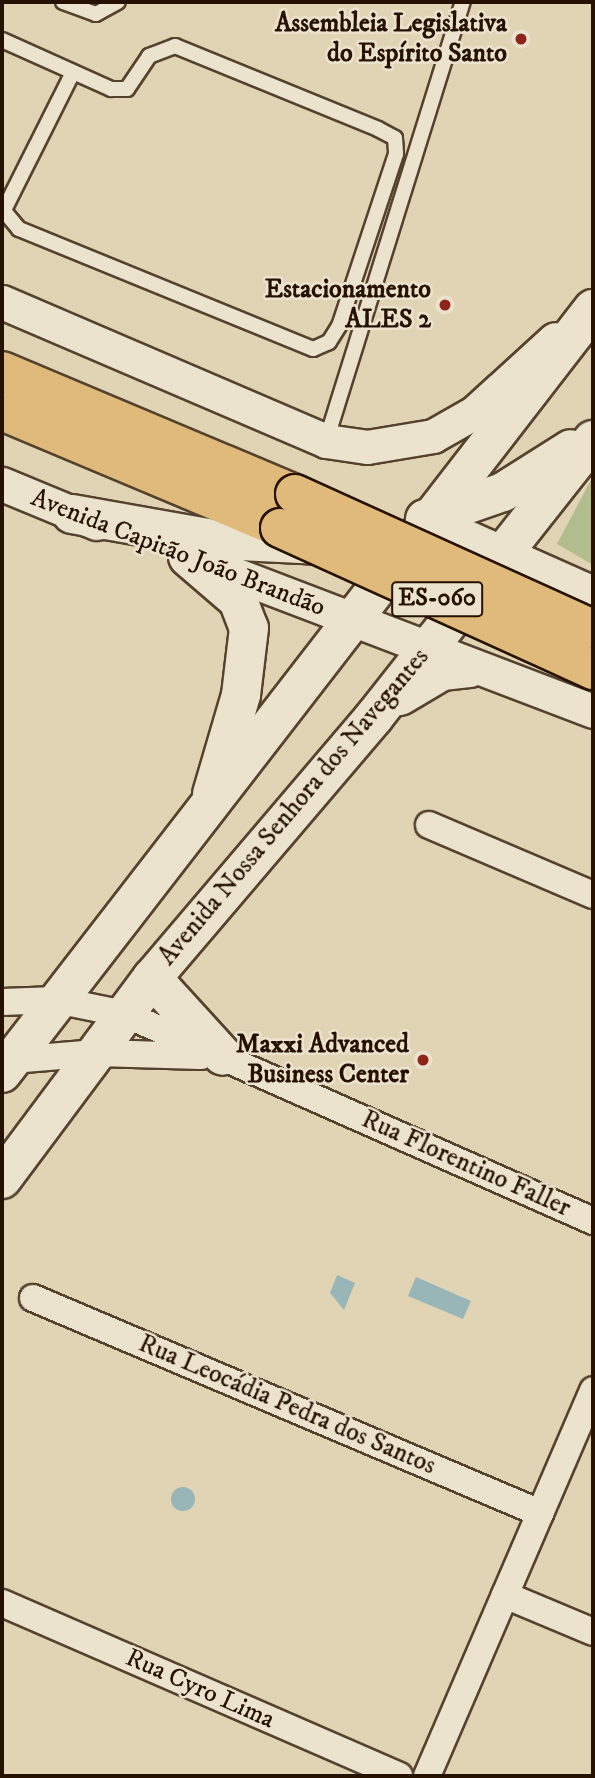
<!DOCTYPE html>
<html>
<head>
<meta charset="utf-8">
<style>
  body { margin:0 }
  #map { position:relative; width:595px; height:1778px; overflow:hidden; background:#e1d4b5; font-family:"IM FELL DW Pica",serif }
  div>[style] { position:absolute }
  .green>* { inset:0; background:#b2bd8e }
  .water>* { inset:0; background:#98b6b7 }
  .round { border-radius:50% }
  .roads { filter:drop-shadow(2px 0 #55422d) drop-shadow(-2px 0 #55422d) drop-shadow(0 2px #55422d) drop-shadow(0 -2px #55422d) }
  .service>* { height:14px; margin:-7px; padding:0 7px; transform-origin:7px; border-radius:7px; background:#ece3cf }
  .minor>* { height:26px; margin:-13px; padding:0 13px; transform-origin:13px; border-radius:13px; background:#ece3cf }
  .tertiary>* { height:33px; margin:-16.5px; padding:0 16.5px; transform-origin:16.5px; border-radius:16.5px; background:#ece3cf }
  .secondary>* { height:38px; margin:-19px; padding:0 19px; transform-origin:19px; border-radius:19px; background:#ece3cf }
  .primary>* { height:38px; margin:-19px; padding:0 19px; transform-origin:19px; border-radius:19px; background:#e0ba7a }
  .bridges { filter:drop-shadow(2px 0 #261100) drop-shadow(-2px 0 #261100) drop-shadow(0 2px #261100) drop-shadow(0 -2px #261100) }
  .primary-bridge>* { height:38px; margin:-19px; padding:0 19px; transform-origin:19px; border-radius:19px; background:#e0ba7a }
  .dots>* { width:19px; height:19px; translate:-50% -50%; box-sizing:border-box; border:4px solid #ece3cf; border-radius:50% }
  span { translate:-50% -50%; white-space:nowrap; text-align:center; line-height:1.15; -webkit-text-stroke:5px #ece3cf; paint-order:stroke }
  .shield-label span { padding:2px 5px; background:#ece3cf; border:2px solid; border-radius:5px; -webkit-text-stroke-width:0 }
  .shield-label { font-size:24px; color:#261100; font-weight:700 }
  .poi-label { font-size:26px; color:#261100; font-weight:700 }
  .right { translate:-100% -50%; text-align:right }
  .street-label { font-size:26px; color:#261100 }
  .frame { position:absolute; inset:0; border:4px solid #261100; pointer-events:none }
</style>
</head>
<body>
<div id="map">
  <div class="green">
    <div style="clip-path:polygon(593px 476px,593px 565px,557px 544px)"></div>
  </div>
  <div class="water">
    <div style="clip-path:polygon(337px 1275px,355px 1283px,344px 1310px,330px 1293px)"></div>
    <div style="clip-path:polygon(416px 1277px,471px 1301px,463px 1319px,408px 1296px)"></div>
    <div class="round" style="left:171px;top:1487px;width:24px;height:24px"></div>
  </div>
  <div class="roads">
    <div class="service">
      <div style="left:63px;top:2px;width:35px;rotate:20deg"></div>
      <div style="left:96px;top:14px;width:25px;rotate:-29deg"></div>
      <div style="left:2px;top:40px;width:120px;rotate:24.2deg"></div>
      <div style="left:111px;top:89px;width:16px"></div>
      <div style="left:127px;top:89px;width:40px;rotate:-56deg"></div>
      <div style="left:149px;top:56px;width:28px;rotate:-21deg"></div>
      <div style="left:175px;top:46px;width:219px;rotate:22.2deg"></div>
      <div style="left:378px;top:129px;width:19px;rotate:28deg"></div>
      <div style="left:395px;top:138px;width:16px;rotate:86deg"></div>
      <div style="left:396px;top:154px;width:181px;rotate:108.3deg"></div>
      <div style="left:339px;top:326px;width:19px;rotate:122deg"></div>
      <div style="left:329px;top:342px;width:17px;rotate:156deg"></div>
      <div style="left:313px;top:349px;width:318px;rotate:-157.8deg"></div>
      <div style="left:19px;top:229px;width:26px;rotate:-130deg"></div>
      <div style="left:4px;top:210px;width:154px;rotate:-63.4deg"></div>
      <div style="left:326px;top:441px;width:460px;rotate:-72.7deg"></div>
    </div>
    <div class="minor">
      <div style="left:429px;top:825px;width:178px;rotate:23.1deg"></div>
      <div style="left:2px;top:1002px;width:54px;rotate:-2.1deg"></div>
      <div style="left:56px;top:1000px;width:70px;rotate:11.5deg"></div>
      <div style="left:125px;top:1014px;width:512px;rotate:23.86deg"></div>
      <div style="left:12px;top:1060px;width:85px;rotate:-4.7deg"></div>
      <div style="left:97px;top:1053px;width:104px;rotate:1.7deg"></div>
      <div style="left:33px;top:1298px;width:551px;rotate:22.98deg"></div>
      <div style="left:505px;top:1595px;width:95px;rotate:22.8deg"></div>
      <div style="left:2px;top:1603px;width:433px;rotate:23.5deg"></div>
      <div style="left:427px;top:1776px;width:420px;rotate:-66.7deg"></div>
    </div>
    <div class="tertiary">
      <div style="left:2px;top:302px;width:353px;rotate:23.2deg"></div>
      <div style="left:326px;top:441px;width:41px;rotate:8.3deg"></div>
      <div style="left:367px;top:447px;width:67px;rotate:-9.5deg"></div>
      <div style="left:433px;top:436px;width:48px;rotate:-29.7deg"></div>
      <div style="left:475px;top:412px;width:108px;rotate:-42.4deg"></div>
      <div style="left:2px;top:484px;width:102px;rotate:22.5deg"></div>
      <div style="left:427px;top:519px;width:182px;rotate:24deg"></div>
      <div style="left:200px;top:561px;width:421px;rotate:20.9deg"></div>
    </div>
    <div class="secondary">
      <div style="left:72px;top:514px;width:149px;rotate:10deg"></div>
      <div style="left:219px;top:540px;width:103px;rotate:2.8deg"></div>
      <div style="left:425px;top:519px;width:83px;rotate:-19.1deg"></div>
      <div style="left:503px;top:492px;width:80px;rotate:-32.3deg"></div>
      <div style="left:188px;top:557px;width:66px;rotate:40.7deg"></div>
      <div style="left:238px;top:600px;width:30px;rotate:69deg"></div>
      <div style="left:249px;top:628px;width:67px;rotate:96.8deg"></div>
      <div style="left:241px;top:695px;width:103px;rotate:106.3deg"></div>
      <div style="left:400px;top:696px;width:49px;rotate:-30.8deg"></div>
      <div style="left:442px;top:671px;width:27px;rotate:-6deg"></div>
      <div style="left:152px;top:978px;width:105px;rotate:47.7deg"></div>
      <div style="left:2px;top:1073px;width:966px;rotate:-52.28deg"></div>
      <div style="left:2px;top:1179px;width:251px;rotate:-53.3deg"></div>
      <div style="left:152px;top:978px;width:343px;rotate:-49.6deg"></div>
      <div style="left:374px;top:717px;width:353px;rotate:-51.7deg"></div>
    </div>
    <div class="primary">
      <div style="left:2px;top:371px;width:318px;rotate:22.8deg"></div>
      <div style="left:2px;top:411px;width:302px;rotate:22.8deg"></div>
    </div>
  </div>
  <div class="bridges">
    <div class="primary-bridge">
      <div style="left:295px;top:494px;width:327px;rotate:24.4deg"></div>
      <div style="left:280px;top:528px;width:344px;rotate:24.4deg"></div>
    </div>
  </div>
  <div class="dots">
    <div style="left:521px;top:39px;background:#8f2418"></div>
    <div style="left:445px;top:305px;background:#8f2418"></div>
    <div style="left:423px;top:1060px;background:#8f2418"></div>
  </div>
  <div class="shield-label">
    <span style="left:437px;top:599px">ES-060</span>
  </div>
  <div class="poi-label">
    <span class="right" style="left:507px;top:39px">Assembleia Legislativa<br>do Espírito Santo</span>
    <span class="right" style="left:431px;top:305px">Estacionamento<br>ALES 2</span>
    <span class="right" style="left:409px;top:1060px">Maxxi Advanced<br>Business Center</span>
  </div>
  <div class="street-label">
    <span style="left:178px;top:553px;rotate:21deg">Avenida Capitão João Brandão</span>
    <span style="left:294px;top:807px;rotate:-50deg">Avenida Nossa Senhora dos Navegantes</span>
    <span style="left:466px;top:1164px;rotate:24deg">Rua Florentino Faller</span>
    <span style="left:287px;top:1405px;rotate:23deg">Rua Leocádia Pedra dos Santos</span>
    <span style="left:200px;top:1689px;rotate:24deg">Rua Cyro Lima</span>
  </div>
  <div class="frame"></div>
</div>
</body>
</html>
